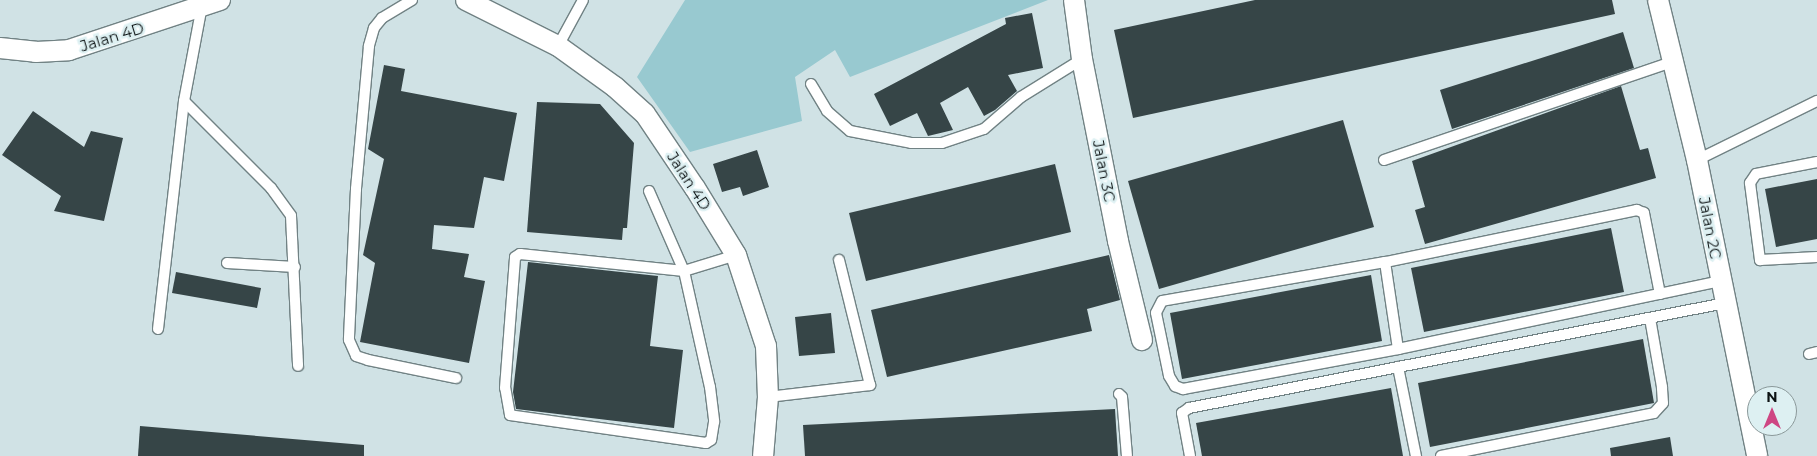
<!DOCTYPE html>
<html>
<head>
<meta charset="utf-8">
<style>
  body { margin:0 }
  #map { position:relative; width:1817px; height:456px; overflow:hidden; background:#d0e2e5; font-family:Montserrat,sans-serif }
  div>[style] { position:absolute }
  .green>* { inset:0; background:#98c9d0 }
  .building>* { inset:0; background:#364547 }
  .roads { filter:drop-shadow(1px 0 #718284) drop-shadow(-1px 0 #718284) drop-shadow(0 1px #718284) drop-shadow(0 -1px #718284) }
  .lane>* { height:10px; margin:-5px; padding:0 5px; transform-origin:5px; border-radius:5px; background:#fff }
  .street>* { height:20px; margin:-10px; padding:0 10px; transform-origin:10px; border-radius:10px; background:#fff }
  span { translate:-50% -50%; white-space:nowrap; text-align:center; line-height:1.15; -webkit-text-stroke:5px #ddf0f2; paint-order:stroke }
  .street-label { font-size:15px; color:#0d1314 }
  .north { position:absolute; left:1747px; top:386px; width:50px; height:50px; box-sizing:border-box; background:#ddf0f2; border:1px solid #8a9899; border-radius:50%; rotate:0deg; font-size:14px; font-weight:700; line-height:20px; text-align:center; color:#0d1314 }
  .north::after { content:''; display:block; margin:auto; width:18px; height:22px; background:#ce4683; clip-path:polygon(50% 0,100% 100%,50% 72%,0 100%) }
</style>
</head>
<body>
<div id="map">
  <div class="green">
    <div style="clip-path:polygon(685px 0,1048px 0,850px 77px,835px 50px,795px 77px,802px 121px,690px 152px,637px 77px)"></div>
  </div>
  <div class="building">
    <div style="clip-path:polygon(1255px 0,1612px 0,1615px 14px,1133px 118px,1114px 30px)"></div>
    <div style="clip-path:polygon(1032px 13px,1043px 68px,1008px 75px,1017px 91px,995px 110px,984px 116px,968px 87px,940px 103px,953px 130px,928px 136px,917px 113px,890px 126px,874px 94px,1006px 24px,1005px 18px)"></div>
    <div style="clip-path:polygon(1623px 32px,1634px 68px,1452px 129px,1440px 90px)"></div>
    <div style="clip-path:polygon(384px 65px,405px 69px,401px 91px,517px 113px,504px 181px,484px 177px,474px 228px,434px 225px,432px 249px,469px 254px,464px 277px,485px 281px,469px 363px,360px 342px,375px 263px,363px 255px,384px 159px,368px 149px)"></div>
    <div style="clip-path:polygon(1621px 86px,1640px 150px,1648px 148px,1656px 178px,1425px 244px,1415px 210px,1425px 207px,1412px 161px)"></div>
    <div style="clip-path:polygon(537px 102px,600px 104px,634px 143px,627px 228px,623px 228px,622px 240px,527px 232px)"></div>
    <div style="clip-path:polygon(33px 111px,84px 147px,91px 131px,123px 138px,104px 221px,54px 211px,61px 196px,2px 155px)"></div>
    <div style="clip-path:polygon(1343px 120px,1374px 227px,1159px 289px,1128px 181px)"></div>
    <div style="clip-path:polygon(757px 150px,769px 187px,743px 196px,740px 187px,722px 192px,713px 164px)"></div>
    <div style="clip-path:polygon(1055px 164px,1071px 232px,866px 281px,849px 213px)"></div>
    <div style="clip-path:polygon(1817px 179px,1817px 239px,1776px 247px,1765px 189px)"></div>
    <div style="clip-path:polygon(1611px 228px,1624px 292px,1424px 332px,1411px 268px)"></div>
    <div style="clip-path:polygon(1109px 255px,1120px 300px,1087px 309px,1092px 331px,887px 377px,871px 310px)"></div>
    <div style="clip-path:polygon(528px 262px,658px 276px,650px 346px,683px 350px,674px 428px,516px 409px,513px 392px)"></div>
    <div style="clip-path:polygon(176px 272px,261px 288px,257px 308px,172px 293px)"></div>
    <div style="clip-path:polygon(1371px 275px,1382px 341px,1182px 379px,1170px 313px)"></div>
    <div style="clip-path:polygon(831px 313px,835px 353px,799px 356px,795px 317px)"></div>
    <div style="clip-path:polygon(1643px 339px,1654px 403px,1430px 447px,1418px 383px)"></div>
    <div style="clip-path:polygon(1391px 388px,1403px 456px,1202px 456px,1196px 423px)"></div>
    <div style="clip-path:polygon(1115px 409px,1118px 456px,805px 456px,803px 425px)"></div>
    <div style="clip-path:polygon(140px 426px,364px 445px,364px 456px,138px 456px)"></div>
    <div style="clip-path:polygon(1670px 437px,1673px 456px,1611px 456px,1610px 448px)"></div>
  </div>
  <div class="roads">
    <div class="lane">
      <div style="left:412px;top:0;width:35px;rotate:149deg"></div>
      <div style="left:382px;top:18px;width:13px;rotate:129deg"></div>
      <div style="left:374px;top:28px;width:19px;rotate:106deg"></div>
      <div style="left:369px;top:46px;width:144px;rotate:95.2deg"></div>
      <div style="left:356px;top:189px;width:151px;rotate:92.7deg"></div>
      <div style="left:349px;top:340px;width:17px;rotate:66deg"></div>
      <div style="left:356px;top:356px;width:13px;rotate:18deg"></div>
      <div style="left:368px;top:360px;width:90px;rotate:11.6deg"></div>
      <div style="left:558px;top:46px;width:52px;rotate:-61.5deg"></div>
      <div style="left:811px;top:84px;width:31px;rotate:59deg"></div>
      <div style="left:827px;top:111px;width:30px;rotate:41deg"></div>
      <div style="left:850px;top:131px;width:62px;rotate:11.1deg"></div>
      <div style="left:911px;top:143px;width:31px"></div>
      <div style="left:942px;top:143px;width:44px;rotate:-18.4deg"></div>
      <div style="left:984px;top:129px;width:49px;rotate:-40.9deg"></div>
      <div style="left:1021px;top:97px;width:72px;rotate:-31.9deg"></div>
      <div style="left:184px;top:101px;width:123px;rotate:45deg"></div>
      <div style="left:271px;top:188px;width:34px;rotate:54deg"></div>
      <div style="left:291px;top:216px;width:150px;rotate:87.3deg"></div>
      <div style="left:1384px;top:160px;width:304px;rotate:-18.8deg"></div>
      <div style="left:1697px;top:160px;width:134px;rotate:-26.2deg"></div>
      <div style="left:1817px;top:162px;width:62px;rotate:168.9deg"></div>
      <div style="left:1756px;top:174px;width:11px;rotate:124deg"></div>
      <div style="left:1750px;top:183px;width:78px;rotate:82.6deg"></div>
      <div style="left:1760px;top:260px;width:57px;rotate:-3deg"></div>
      <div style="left:649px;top:191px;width:87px;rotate:66.4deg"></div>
      <div style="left:684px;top:271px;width:119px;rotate:77.4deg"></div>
      <div style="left:710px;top:387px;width:35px;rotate:83deg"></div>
      <div style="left:714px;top:422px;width:18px;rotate:99deg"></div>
      <div style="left:711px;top:440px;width:6px;rotate:149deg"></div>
      <div style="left:706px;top:443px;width:198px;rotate:-171.9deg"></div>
      <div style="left:510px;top:415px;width:27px;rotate:-100deg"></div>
      <div style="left:505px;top:388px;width:131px;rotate:-85.6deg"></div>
      <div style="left:515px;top:257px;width:6px;rotate:-31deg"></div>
      <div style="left:520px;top:254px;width:165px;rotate:5.9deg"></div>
      <div style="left:684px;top:271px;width:54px;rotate:-17.1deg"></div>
      <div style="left:1385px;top:262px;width:88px;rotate:81.5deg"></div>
      <div style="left:227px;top:263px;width:68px;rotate:3.4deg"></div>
      <div style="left:1660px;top:294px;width:83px;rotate:-101.2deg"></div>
      <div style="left:1644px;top:213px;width:8px;rotate:-157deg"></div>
      <div style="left:1637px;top:210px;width:257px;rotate:168.3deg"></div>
      <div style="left:1385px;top:262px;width:226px;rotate:170.1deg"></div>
      <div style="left:1162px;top:301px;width:13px;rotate:117deg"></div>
      <div style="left:1156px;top:313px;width:64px;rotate:78.3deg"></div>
      <div style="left:1169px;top:376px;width:12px;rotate:59deg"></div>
      <div style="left:1175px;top:386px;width:9px;rotate:21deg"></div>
      <div style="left:1183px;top:389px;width:219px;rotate:-10.5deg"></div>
      <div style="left:1398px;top:349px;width:329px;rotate:-11.9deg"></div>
      <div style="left:158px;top:329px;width:229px;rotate:-83.5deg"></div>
      <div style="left:184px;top:101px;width:97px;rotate:-79.3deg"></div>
      <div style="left:1809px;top:354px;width:8px;rotate:-14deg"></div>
      <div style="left:1398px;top:367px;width:91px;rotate:78.6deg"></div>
      <div style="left:1119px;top:394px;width:4px;rotate:45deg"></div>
      <div style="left:1122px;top:397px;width:59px;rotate:85.2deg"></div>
      <div style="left:768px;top:397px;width:103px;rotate:-6.7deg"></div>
      <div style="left:870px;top:385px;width:129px;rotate:-103.9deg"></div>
      <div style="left:1190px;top:456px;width:44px;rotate:-100.5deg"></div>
      <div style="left:1182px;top:413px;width:9px;rotate:-36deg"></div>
      <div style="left:1189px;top:408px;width:546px;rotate:-11.08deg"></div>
      <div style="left:1441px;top:456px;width:217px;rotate:-11.4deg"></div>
      <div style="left:1654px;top:413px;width:13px;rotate:-48deg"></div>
      <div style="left:1663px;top:403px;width:16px;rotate:-94deg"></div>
      <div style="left:1662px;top:387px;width:70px;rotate:-99.9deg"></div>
    </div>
    <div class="street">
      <div style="left:466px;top:0;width:103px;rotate:26.6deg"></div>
      <div style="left:558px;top:46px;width:70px;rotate:35.7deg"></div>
      <div style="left:615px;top:87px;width:40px;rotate:42deg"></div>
      <div style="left:645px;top:114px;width:89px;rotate:56deg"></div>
      <div style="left:695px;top:188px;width:79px;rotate:58.5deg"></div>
      <div style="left:736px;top:255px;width:96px;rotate:71.8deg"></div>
      <div style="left:766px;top:346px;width:51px;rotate:87.8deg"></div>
      <div style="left:768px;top:397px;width:59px;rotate:94.8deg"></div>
      <div style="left:1074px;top:0;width:60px;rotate:82.3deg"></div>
      <div style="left:1082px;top:59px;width:186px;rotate:78.8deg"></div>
      <div style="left:1118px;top:241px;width:102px;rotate:76.4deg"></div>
      <div style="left:1658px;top:0;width:165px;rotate:76.3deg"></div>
      <div style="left:1697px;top:160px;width:302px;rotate:78.5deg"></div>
      <div style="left:0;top:48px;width:36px;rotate:6deg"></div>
      <div style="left:36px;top:52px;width:33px;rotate:-3deg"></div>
      <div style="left:69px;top:50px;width:159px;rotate:-18.3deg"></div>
    </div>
  </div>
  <div class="street-label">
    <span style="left:112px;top:37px;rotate:-17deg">Jalan 4D</span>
    <span style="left:1104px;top:171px;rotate:79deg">Jalan 3C</span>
    <span style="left:689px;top:181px;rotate:57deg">Jalan 4D</span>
    <span style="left:1710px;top:228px;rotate:79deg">Jalan 2C</span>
  </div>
  <div class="north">N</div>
</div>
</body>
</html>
